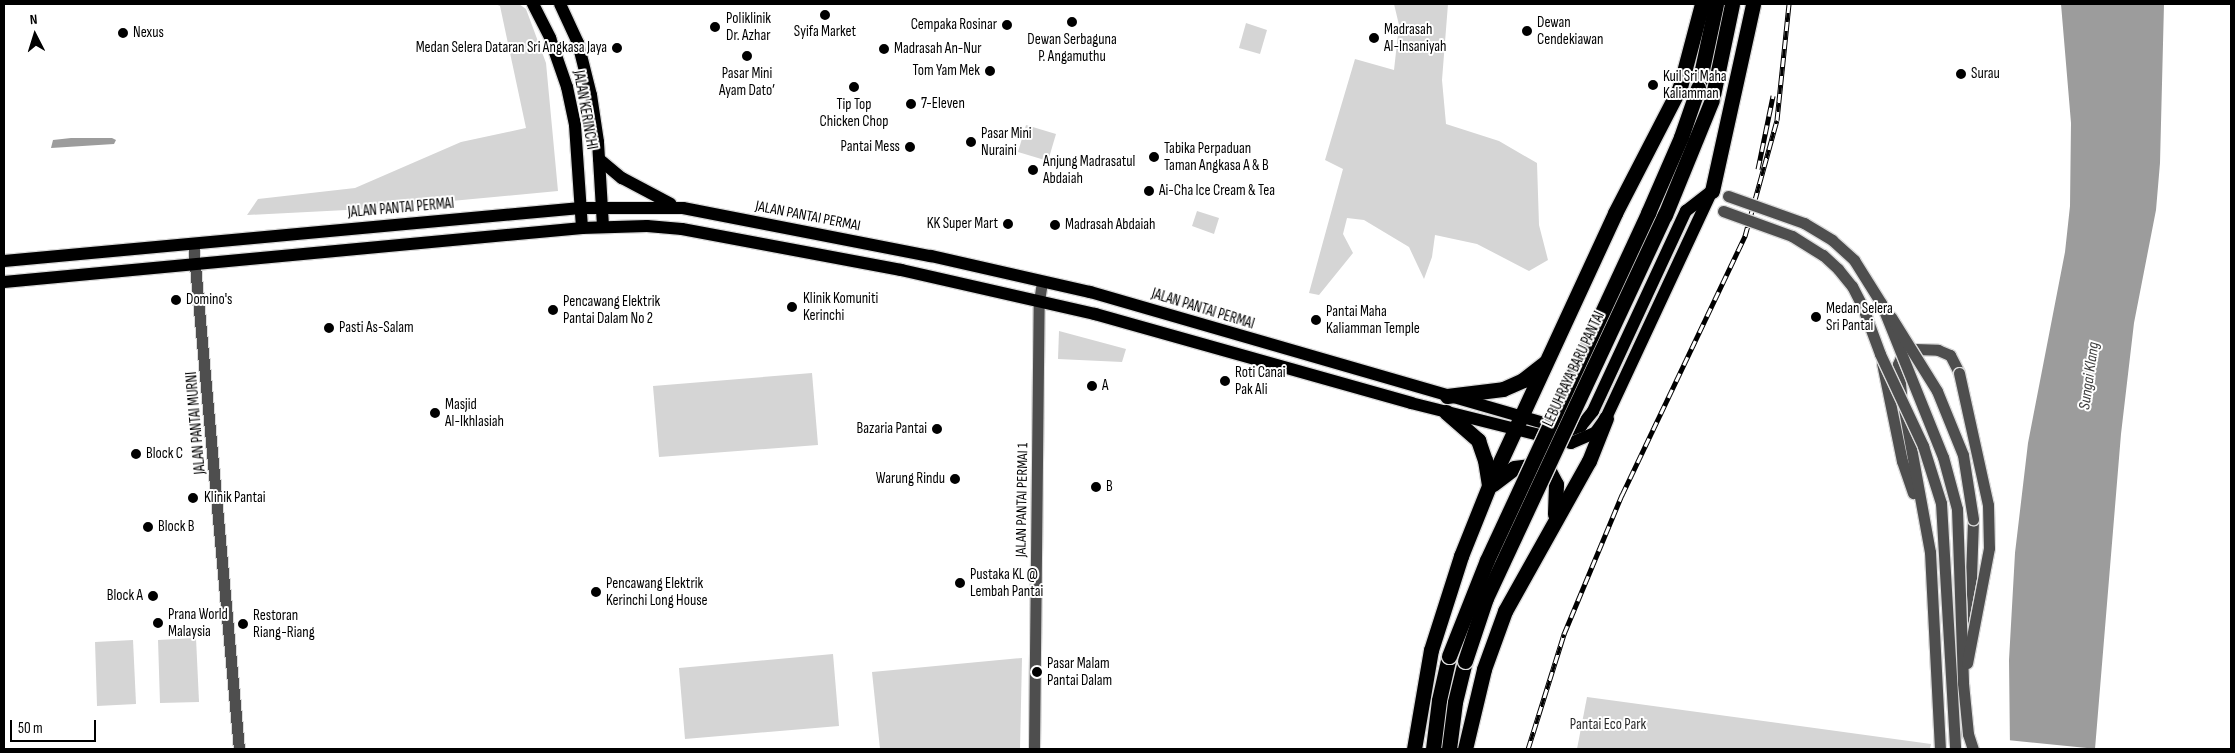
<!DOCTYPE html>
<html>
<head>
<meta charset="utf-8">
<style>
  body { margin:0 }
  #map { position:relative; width:2235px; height:753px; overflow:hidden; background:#fff; font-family:"Sofia Sans Condensed",sans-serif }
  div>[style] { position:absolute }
  .green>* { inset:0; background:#d5d5d5 }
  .water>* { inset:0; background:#9c9c9c }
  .pier>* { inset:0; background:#fff }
  .roads { filter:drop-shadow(1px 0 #dbdbdb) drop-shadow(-1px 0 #dbdbdb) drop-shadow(0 1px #dbdbdb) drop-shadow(0 -1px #dbdbdb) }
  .minor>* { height:11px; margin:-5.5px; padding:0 5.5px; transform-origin:5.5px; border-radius:5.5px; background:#4e4e4e }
  .major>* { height:12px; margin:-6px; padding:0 6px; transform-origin:6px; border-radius:6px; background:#000 }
  .highway>* { height:15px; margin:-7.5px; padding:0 7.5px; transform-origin:7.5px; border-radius:7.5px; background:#000 }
  .rail>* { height:5px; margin-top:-2.5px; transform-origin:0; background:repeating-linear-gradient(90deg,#fff 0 9px,#000 0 18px); box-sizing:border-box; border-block:1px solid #000 }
  .bridges { filter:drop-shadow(1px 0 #dbdbdb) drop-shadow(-1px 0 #dbdbdb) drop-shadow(0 1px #dbdbdb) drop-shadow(0 -1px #dbdbdb) }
  .minor-bridge>* { height:11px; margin:-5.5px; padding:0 5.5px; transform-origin:5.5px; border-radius:5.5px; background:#4e4e4e }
  .highway-bridge>* { height:15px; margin:-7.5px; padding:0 7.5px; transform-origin:7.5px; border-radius:7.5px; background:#000 }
  .dots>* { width:14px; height:14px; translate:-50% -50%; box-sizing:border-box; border:2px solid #fff; border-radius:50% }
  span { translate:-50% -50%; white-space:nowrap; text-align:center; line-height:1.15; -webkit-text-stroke:4px #fff; paint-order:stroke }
  .poi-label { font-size:15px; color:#000 }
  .left { translate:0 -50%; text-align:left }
  .right { translate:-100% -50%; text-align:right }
  .street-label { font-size:15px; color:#000 }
  .park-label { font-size:15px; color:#2c2c2c }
  .water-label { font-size:16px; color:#3d3d3d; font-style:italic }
  .frame { position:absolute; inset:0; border:5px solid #000; pointer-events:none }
  .north { position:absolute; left:10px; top:10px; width:50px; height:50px; -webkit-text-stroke:4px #fff; paint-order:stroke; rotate:355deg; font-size:14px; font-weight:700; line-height:20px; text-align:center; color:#000 }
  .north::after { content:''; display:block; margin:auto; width:18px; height:22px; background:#000; clip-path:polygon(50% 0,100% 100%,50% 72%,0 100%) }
  .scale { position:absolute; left:10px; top:720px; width:86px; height:22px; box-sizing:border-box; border:2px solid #000; border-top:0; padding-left:6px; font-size:15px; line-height:18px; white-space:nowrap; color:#000; -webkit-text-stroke:4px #fff; paint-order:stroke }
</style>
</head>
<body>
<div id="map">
  <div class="green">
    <div style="clip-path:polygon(495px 4px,519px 4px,526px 9px,546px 63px,558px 191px,366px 209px,247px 215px,258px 199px,355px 188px,461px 142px,526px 128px,500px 6px)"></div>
    <div style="clip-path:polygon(1394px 4px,1448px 4px,1442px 80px,1446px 124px,1499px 141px,1537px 163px,1539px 225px,1548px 260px,1529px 271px,1477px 244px,1435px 235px,1432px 257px,1424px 279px,1409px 247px,1364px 220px,1347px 218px,1343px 234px,1353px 253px,1319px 295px,1309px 293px,1343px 169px,1325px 160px,1355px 59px,1394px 70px,1399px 25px)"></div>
    <div style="clip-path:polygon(1246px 23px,1267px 30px,1260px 54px,1239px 48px)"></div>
    <div style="clip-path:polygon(1026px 125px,1056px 134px,1048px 161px,1018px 152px)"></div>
    <div style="clip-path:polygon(1197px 211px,1219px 218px,1214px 234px,1192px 226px)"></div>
    <div style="clip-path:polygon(1059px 331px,1126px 349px,1122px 362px,1058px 359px)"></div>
    <div style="clip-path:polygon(812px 373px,818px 445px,659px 457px,653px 386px)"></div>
    <div style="clip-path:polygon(196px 638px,199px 702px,160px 703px,158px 640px)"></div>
    <div style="clip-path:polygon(133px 640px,136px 704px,97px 706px,95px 642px)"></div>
    <div style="clip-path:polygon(833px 654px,839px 726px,685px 739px,679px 668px)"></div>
    <div style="clip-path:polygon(1022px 658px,1020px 749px,880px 749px,872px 672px)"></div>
    <div style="clip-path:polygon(1587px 697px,1931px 744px,1930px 749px,1577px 749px)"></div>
  </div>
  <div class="water">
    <div style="clip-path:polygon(2061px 4px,2164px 4px,2160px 163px,2156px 210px,2134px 323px,2121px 434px,2095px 749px,2010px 749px,2009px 660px,2015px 553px,2028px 443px,2065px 252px,2070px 206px,2071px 123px)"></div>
    <div style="clip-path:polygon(71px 138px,112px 138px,116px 140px,114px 144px,51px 148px,53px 140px)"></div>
  </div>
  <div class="pier">
    <div style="clip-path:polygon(2007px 740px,2097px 749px,2008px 749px)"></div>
  </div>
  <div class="roads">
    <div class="minor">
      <div style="left:193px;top:243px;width:508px;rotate:84.81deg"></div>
      <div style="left:1882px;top:363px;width:100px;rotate:78.5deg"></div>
      <div style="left:1902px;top:461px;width:34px;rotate:71deg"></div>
      <div style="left:1901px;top:393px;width:29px;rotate:-96deg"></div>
      <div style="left:1898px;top:364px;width:12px;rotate:-66deg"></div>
      <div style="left:1903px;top:353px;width:13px;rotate:-18deg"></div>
      <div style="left:1915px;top:349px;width:23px;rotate:2deg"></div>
      <div style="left:1938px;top:350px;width:13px;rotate:23deg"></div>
      <div style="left:1950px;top:355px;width:20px;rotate:63deg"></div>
      <div style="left:1904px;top:409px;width:145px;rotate:79.7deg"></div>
      <div style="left:1930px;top:552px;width:197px;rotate:87.1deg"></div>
      <div style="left:1969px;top:635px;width:116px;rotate:-88deg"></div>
      <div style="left:1957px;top:734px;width:39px;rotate:-83deg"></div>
      <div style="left:1034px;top:749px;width:448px;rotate:-89.4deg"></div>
      <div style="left:1039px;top:301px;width:20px;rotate:-81deg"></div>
    </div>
    <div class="major">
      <div style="left:533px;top:4px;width:38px;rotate:63deg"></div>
      <div style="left:550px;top:38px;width:52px;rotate:70.9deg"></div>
      <div style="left:567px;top:87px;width:39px;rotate:78deg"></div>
      <div style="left:575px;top:125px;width:103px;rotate:86.1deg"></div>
      <div style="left:560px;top:4px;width:43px;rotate:65.2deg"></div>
      <div style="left:578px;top:43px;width:54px;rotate:76deg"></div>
      <div style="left:591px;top:95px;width:48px;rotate:81.5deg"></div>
      <div style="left:598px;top:142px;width:85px;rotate:86.6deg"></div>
      <div style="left:599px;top:159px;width:30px;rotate:40deg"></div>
      <div style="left:622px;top:178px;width:55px;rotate:28deg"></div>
      <div style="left:4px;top:261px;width:579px;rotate:-5.25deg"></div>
      <div style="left:581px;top:208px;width:102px"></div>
      <div style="left:683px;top:208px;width:253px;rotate:11deg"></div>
      <div style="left:931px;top:256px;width:163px;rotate:12.8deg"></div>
      <div style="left:1090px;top:292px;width:487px;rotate:16.1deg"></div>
      <div style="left:4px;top:282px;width:581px;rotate:-5.34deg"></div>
      <div style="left:582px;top:228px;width:65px;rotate:-1.8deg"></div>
      <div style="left:647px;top:226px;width:35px;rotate:5deg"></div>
      <div style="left:682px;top:229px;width:223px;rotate:10.6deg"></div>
      <div style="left:901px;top:270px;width:199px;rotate:12.8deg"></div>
      <div style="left:1095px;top:314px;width:328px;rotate:15.7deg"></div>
      <div style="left:1411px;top:403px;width:165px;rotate:14deg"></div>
      <div style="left:1571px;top:443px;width:26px;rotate:-23deg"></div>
      <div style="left:1595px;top:433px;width:19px;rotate:-54deg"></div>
      <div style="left:1606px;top:418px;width:251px;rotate:-65deg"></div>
      <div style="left:1570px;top:430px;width:12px;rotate:-20deg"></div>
      <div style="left:1581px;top:426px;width:19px;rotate:-51deg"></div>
      <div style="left:1593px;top:411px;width:221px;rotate:-65.1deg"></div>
      <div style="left:1686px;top:211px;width:33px;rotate:-38deg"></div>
    </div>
    <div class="highway">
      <div style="left:1698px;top:88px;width:86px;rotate:-77.9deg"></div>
      <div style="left:1712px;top:100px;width:98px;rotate:-78.2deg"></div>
      <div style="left:1712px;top:191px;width:191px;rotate:-77.6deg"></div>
      <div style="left:1447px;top:396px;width:56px;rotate:-7.1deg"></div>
      <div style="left:1503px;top:389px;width:22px;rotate:-24deg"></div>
      <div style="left:1523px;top:380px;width:28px;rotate:-38deg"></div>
      <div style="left:1446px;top:412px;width:43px;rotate:41.2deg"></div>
      <div style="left:1478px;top:440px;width:21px;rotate:71deg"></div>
      <div style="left:1485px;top:460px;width:26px;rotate:81deg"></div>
      <div style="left:1493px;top:484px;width:26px;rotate:-37deg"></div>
      <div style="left:1514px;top:468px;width:25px;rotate:-7deg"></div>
      <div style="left:1539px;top:465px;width:12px;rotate:31deg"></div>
      <div style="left:1549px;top:471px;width:15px;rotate:62deg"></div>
      <div style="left:1556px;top:484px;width:30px;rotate:92deg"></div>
      <div style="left:1414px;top:749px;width:100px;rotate:-80.3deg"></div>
      <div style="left:1431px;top:650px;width:99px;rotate:-72.3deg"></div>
      <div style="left:1461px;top:556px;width:75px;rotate:-68.2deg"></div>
      <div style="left:1489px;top:486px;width:301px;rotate:-65.2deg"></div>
      <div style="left:1615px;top:213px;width:142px;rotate:-62.7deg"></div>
      <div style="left:1680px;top:87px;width:86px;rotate:-75.2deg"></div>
      <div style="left:1433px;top:749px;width:49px;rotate:-83deg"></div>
      <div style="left:1439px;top:700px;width:45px;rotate:-77.2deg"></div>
      <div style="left:1449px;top:749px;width:47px;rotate:-82.7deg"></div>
      <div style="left:1455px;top:702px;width:42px;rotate:-76.3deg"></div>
      <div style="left:1465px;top:749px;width:82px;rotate:-76.6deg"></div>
      <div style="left:1484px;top:669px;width:62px;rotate:-70.1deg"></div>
      <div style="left:1505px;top:611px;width:172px;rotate:-60.8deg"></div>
      <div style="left:1589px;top:461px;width:46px;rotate:-68.4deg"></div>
    </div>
  </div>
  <div class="rail">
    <div style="left:1758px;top:169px;width:75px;rotate:-78.4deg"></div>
    <div style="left:1528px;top:749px;width:121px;rotate:-72.6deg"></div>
    <div style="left:1564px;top:634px;width:151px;rotate:-67.4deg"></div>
    <div style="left:1622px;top:495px;width:287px;rotate:-64.6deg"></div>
    <div style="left:1745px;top:236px;width:120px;rotate:-74.6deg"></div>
    <div style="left:1777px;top:120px;width:117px;rotate:-84.1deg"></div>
  </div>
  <div class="bridges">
    <div class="minor-bridge">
      <div style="left:1728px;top:196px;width:81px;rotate:19.6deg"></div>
      <div style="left:1804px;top:223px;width:33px;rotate:31deg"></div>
      <div style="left:1832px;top:240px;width:30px;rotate:42deg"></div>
      <div style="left:1854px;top:260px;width:51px;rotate:57.9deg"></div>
      <div style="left:1881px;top:303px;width:166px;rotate:68.1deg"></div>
      <div style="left:1943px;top:457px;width:54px;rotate:74.9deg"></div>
      <div style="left:1957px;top:509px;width:174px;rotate:88deg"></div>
      <div style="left:1963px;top:683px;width:51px;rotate:84.4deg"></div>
      <div style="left:1968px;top:734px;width:16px;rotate:72deg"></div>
      <div style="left:1723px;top:211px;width:73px;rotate:19.9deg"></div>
      <div style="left:1792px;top:236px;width:36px;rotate:32deg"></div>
      <div style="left:1823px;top:255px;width:21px;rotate:43deg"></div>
      <div style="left:1838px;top:269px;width:22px;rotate:51deg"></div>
      <div style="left:1852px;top:286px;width:25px;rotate:63deg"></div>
      <div style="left:1863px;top:308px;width:49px;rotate:69.7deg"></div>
      <div style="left:1880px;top:354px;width:102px;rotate:64.9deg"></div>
      <div style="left:1923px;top:446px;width:60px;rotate:72.5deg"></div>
      <div style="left:1941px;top:503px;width:246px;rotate:86.7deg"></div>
      <div style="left:1891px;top:317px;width:87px;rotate:58.1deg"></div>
      <div style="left:1937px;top:391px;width:69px;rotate:67.9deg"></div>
      <div style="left:1963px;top:455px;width:65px;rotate:81.1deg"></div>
      <div style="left:1959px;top:373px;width:135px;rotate:77.6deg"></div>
      <div style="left:1988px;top:505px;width:43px;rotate:88.7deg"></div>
      <div style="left:1989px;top:548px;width:117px;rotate:100.8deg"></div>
    </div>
    <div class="highway-bridge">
      <div style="left:1449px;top:656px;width:103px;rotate:-68.4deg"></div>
      <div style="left:1487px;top:560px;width:383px;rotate:-65.1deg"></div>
      <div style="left:1648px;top:213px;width:83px;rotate:-66.5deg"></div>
      <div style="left:1681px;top:137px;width:52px;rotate:-70.9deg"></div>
      <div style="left:1465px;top:661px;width:66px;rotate:-71.6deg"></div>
      <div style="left:1486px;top:598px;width:423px;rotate:-65deg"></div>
      <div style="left:1665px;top:215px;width:124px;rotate:-67.8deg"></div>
    </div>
  </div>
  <div class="dots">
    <div style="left:825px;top:15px;background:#000"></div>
    <div style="left:1072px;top:22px;background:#000"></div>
    <div style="left:1007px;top:25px;background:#000"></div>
    <div style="left:715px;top:27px;background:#000"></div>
    <div style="left:1527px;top:31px;background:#000"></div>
    <div style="left:123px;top:33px;background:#000"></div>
    <div style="left:1374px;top:38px;background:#000"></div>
    <div style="left:617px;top:48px;background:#000"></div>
    <div style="left:884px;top:49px;background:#000"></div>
    <div style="left:747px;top:56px;background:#000"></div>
    <div style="left:990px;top:71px;background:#000"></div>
    <div style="left:1961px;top:74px;background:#000"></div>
    <div style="left:1653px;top:85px;background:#000"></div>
    <div style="left:854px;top:87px;background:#000"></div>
    <div style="left:911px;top:104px;background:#000"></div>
    <div style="left:971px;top:142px;background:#000"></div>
    <div style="left:910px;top:147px;background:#000"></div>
    <div style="left:1154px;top:157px;background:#000"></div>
    <div style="left:1033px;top:170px;background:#000"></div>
    <div style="left:1149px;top:191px;background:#000"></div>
    <div style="left:1008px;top:224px;background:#000"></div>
    <div style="left:1055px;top:225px;background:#000"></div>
    <div style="left:176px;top:300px;background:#000"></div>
    <div style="left:792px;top:307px;background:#000"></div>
    <div style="left:553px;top:310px;background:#000"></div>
    <div style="left:1816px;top:317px;background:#000"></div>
    <div style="left:1316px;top:320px;background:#000"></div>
    <div style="left:329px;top:328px;background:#000"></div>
    <div style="left:1225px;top:381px;background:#000"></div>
    <div style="left:1092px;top:386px;background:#000"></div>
    <div style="left:435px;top:413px;background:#000"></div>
    <div style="left:937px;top:429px;background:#000"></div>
    <div style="left:136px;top:454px;background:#000"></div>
    <div style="left:955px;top:479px;background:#000"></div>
    <div style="left:1096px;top:487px;background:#000"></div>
    <div style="left:193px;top:498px;background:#000"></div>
    <div style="left:148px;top:527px;background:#000"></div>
    <div style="left:960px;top:583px;background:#000"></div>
    <div style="left:596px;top:592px;background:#000"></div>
    <div style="left:153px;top:596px;background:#000"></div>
    <div style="left:158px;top:623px;background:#000"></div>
    <div style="left:243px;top:624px;background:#000"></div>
    <div style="left:1037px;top:672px;background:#000"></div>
  </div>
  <div class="poi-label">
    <span class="left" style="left:726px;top:27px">Poliklinik<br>Dr. Azhar</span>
    <span class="left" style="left:1537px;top:31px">Dewan<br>Cendekiawan</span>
    <span class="right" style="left:997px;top:25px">Cempaka Rosinar</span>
    <span class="left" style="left:1384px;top:38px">Madrasah<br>Al-Insaniyah</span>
    <span style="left:825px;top:32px">Syifa Market</span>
    <span class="left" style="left:133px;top:33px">Nexus</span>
    <span style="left:1072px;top:48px">Dewan Serbaguna<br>P. Angamuthu</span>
    <span class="right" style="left:607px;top:48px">Medan Selera Dataran Sri Angkasa Jaya</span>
    <span class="left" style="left:894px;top:49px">Madrasah An-Nur</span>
    <span class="right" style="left:980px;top:71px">Tom Yam Mek</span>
    <span style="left:747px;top:82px">Pasar Mini<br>Ayam Dato’</span>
    <span class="left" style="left:1971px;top:74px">Surau</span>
    <span class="left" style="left:1663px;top:85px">Kuil Sri Maha<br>Kaliamman</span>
    <span style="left:854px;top:113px">Tip Top<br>Chicken Chop</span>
    <span class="left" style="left:921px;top:104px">7-Eleven</span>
    <span class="left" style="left:981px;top:142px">Pasar Mini<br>Nuraini</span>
    <span class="right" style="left:900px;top:147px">Pantai Mess</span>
    <span class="left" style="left:1164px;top:157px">Tabika Perpaduan<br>Taman Angkasa A &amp; B</span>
    <span class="left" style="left:1043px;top:170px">Anjung Madrasatul<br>Abdaiah</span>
    <span class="left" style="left:1159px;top:191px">Ai-Cha Ice Cream &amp; Tea</span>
    <span class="right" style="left:998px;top:224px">KK Super Mart</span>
    <span class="left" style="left:1065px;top:225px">Madrasah Abdaiah</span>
    <span class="left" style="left:803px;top:307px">Klinik Komuniti<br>Kerinchi</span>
    <span class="left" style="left:186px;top:300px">Domino's</span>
    <span class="left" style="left:563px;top:310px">Pencawang Elektrik<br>Pantai Dalam No 2</span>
    <span class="left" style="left:1826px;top:317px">Medan Selera<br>Sri Pantai</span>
    <span class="left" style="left:1326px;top:320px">Pantai Maha<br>Kaliamman Temple</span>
    <span class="left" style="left:339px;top:328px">Pasti As-Salam</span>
    <span class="left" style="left:1235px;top:381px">Roti Canai<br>Pak Ali</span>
    <span class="left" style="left:1102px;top:386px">A</span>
    <span class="left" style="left:445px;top:413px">Masjid<br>Al-Ikhlasiah</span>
    <span class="right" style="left:927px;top:429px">Bazaria Pantai</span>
    <span class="left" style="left:146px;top:454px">Block C</span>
    <span class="right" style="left:945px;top:479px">Warung Rindu</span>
    <span class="left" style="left:1106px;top:487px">B</span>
    <span class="left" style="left:204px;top:498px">Klinik Pantai</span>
    <span class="left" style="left:158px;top:527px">Block B</span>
    <span class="left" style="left:970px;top:583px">Pustaka KL @<br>Lembah Pantai</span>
    <span class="left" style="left:606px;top:592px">Pencawang Elektrik<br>Kerinchi Long House</span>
    <span class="right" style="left:143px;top:596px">Block A</span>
    <span class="left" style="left:168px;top:623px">Prana World<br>Malaysia</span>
    <span class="left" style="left:253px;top:624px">Restoran<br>Riang-Riang</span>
    <span class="left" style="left:1047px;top:672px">Pasar Malam<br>Pantai Dalam</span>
  </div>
  <div class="street-label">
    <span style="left:585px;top:110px;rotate:80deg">JALAN KERINCHI</span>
    <span style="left:401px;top:208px;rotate:-5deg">JALAN PANTAI PERMAI</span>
    <span style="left:808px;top:216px;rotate:11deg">JALAN PANTAI PERMAI</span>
    <span style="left:1203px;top:309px;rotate:17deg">JALAN PANTAI PERMAI</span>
    <span style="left:1574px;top:369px;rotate:-65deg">LEBUHRAYA BARU PANTAI</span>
    <span style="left:196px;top:423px;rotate:-95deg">JALAN PANTAI MURNI</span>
    <span style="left:1022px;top:500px;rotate:-89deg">JALAN PANTAI PERMAI 1</span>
  </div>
  <div class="park-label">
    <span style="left:1608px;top:725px">Pantai Eco Park</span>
  </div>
  <div class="water-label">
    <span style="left:2090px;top:376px;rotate:-82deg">Sungai Klang</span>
  </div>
  <div class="frame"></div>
  <div class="north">N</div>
  <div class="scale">50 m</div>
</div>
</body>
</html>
